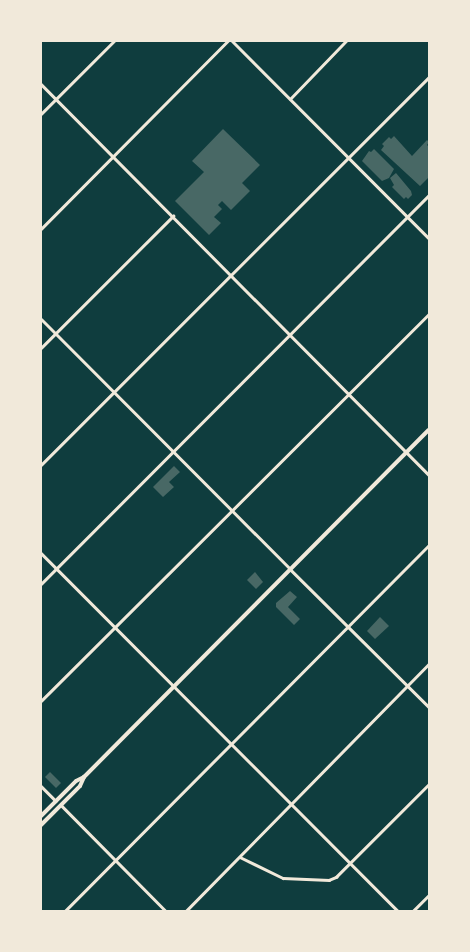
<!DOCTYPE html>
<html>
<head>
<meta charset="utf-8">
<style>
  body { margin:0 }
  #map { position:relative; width:470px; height:952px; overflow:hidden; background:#0f3d3e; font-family:Arial,sans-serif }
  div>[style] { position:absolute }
  .building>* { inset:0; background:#486865 }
  .minor>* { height:2.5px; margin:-1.25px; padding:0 1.25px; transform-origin:1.25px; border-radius:1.25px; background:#f1e9da }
  .tertiary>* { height:3px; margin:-1.5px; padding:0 1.5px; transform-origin:1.5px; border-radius:1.5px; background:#f1e9da }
  .secondary>* { height:4px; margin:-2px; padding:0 2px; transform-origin:2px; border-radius:2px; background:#f1e9da }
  span { translate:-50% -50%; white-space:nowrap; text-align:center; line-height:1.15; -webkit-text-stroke:4px #f1e9da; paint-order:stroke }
  .frame { position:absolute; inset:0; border:42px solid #f1e9da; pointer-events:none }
</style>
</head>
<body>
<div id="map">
  <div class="building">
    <div style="clip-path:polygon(223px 129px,260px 165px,242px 183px,250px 191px,231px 210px,222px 201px,218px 205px,222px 209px,214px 217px,221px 223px,209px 235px,175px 201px,204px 172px,192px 161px)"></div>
    <div style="clip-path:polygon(394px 136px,412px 156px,427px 140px,429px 142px,427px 145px,429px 147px,429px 177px,420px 186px,381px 150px,384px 146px,382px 144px,389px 137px,391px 139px)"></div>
    <div style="clip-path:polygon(374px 149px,394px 169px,389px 178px,382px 181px,362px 161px,369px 151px,371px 152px)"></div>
    <div style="clip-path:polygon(396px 173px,411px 191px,412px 195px,408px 199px,406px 197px,404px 199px,392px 187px,394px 185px,390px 178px)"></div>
    <div style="clip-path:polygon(174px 466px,180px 472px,169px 482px,174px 487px,163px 497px,153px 487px)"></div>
    <div style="clip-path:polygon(255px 572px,263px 582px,256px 589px,247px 580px)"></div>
    <div style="clip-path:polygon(290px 591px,297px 597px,288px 607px,300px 619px,294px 625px,276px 607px,276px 603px)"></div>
    <div style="clip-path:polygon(380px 617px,389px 626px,375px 639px,367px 631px)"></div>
    <div style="clip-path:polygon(50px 772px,61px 783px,56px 788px,45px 777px)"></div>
  </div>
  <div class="minor">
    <div style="left:41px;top:84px;width:551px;rotate:45.22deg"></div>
    <div style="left:290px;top:99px;width:81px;rotate:-46deg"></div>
    <div style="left:41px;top:114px;width:103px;rotate:-45deg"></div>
    <div style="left:41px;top:229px;width:265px;rotate:-45.2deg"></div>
    <div style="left:41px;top:348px;width:187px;rotate:-45deg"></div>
    <div style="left:41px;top:465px;width:549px;rotate:-45deg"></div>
    <div style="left:41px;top:553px;width:506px;rotate:45.08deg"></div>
    <div style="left:290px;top:569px;width:196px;rotate:44.8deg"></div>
    <div style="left:41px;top:584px;width:549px;rotate:-45.07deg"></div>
    <div style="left:41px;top:701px;width:548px;rotate:-44.93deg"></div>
    <div style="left:41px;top:786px;width:21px;rotate:45deg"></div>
    <div style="left:61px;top:805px;width:149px;rotate:45.3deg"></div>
    <div style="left:240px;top:857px;width:48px;rotate:26deg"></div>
    <div style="left:283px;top:878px;width:46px;rotate:2.5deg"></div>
    <div style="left:329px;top:880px;width:8px;rotate:-23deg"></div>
    <div style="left:336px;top:877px;width:132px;rotate:-45deg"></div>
    <div style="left:65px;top:911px;width:516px;rotate:-45.16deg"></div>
    <div style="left:186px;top:911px;width:346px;rotate:-45.5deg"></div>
    <div style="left:413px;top:911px;width:23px;rotate:-45deg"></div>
  </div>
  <div class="tertiary">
    <div style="left:232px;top:41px;width:279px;rotate:45.1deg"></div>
    <div style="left:41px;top:319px;width:353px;rotate:45.1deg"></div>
  </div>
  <div class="secondary">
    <div style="left:41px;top:816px;width:49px;rotate:-45deg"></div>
    <div style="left:76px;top:781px;width:9px;rotate:-27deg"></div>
    <div style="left:84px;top:777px;width:489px;rotate:-45.2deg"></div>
    <div style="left:41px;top:825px;width:55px;rotate:-45deg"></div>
    <div style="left:80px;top:786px;width:10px;rotate:-66deg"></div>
  </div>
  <div class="frame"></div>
</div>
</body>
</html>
